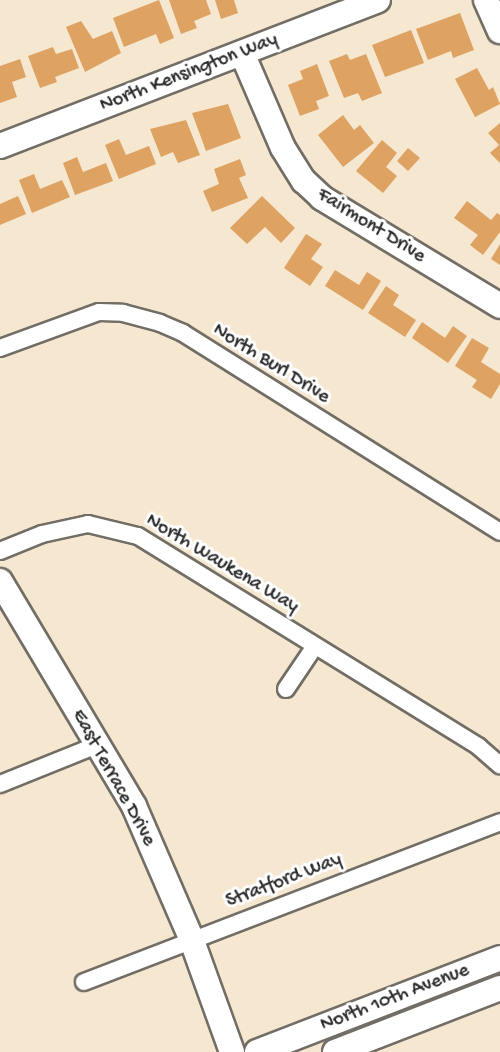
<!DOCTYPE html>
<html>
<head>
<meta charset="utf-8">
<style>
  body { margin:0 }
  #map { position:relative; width:500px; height:1052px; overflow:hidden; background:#f5e7d0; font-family:"Gochi Hand",sans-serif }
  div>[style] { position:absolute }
  .building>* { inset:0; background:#dea262 }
  .roads { filter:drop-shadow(2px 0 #726d65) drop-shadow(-2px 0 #726d65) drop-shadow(0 2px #726d65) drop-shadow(0 -2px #726d65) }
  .street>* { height:16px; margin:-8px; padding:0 8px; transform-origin:8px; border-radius:8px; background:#fff }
  .secondary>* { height:24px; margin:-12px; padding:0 12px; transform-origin:12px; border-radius:12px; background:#fff }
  span { translate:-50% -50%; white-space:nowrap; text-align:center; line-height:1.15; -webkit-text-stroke:6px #fff; paint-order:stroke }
  .street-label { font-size:20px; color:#2b2b2b }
</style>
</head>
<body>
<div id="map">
  <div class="building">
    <div style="clip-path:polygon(159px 0,174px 38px,160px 44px,156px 34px,124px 47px,113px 18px)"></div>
    <div style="clip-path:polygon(169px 0,206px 0,211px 14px,194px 21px,197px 28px,181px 34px)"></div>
    <div style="clip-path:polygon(215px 0,234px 0,238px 13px,221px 19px)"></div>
    <div style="clip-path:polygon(460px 13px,474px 50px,453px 58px,451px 51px,428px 60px,416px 29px)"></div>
    <div style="clip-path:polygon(81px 21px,93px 39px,112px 31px,121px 53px,85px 72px,66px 27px)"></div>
    <div style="clip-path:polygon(411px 30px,424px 63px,385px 77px,372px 45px)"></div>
    <div style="clip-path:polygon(53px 47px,56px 54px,72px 49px,79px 68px,55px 77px,57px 82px,40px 88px,28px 56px)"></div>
    <div style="clip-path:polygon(347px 54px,350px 60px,366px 54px,382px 93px,362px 101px,358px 93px,344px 98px,329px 61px)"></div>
    <div style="clip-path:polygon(20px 59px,26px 77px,12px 82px,17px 97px,0 103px,0 66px)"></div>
    <div style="clip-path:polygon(317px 64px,329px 96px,316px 101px,319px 109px,300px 116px,288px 85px,303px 79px,300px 71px)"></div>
    <div style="clip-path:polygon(477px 68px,489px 90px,493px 87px,500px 104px,475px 117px,455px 79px)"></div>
    <div style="clip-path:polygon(228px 104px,241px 138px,206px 151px,192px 113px)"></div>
    <div style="clip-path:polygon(343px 115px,354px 130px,360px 125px,374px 143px,343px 167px,318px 135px)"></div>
    <div style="clip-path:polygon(186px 120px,200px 155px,178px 163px,173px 152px,161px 157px,150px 129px)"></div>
    <div style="clip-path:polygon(500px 123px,500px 163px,490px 153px,499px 145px,488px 133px)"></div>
    <div style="clip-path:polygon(119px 139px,126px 155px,149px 146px,156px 164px,119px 179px,105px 145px)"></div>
    <div style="clip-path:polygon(382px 140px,397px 153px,386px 167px,397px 176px,383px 193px,356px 171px)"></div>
    <div style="clip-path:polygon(408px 148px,420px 158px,408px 171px,397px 161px)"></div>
    <div style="clip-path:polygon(77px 157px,83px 172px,106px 163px,113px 181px,75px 195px,63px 163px)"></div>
    <div style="clip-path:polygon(240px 159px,246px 175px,239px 178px,248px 198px,212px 212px,203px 191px,219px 184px,214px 169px)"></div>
    <div style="clip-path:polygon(34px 174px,40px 189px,62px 180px,70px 197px,32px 213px,19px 180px)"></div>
    <div style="clip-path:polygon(18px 196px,26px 214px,0 225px,0 204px)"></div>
    <div style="clip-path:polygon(262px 196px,295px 228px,281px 243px,265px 227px,247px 244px,230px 228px)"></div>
    <div style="clip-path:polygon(467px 201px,491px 220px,497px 213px,500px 215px,500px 232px,483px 255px,470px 245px,478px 235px,454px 218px)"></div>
    <div style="clip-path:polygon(306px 234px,322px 244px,311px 259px,323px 267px,310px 286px,284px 268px)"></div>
    <div style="clip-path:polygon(500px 244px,500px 265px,491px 259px)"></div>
    <div style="clip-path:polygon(335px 270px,359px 285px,367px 272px,381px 281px,363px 310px,325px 286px)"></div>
    <div style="clip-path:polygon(386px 286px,399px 295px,393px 305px,416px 320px,405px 337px,368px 313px)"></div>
    <div style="clip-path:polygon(422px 322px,445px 338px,453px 326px,467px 336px,448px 363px,412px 338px)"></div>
    <div style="clip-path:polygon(472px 338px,489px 348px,481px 362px,500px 374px,500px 384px,491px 399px,472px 387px,477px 380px,455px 366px)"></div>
  </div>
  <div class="roads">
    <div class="street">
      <div style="left:0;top:348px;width:105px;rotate:-20deg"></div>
      <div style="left:99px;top:312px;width:24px;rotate:2deg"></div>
      <div style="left:123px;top:313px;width:38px;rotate:15deg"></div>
      <div style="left:160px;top:323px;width:25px;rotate:23deg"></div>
      <div style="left:183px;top:333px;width:374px;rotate:32.1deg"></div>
      <div style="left:0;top:551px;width:45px;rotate:-22deg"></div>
      <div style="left:42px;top:534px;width:47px;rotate:-12.3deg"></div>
      <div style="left:88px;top:524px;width:51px;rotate:13.5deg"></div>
      <div style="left:138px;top:536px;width:401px;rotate:31.7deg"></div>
      <div style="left:479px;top:747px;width:28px;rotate:41deg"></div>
      <div style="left:286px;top:689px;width:52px;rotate:-56deg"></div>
      <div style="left:0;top:784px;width:105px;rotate:-21.9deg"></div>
      <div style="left:84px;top:982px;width:446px;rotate:-21deg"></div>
    </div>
    <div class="secondary">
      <div style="left:486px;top:0;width:34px;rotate:66deg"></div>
      <div style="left:242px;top:53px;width:103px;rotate:66.7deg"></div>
      <div style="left:283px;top:148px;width:39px;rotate:58deg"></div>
      <div style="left:304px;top:181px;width:25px;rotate:43deg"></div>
      <div style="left:322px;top:198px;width:208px;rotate:31.2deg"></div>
      <div style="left:0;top:146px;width:405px;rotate:-21.1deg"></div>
      <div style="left:0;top:581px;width:262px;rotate:59.2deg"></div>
      <div style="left:134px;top:806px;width:144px;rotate:66.6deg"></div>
      <div style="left:191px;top:938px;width:121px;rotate:70.2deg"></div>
      <div style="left:257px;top:1052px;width:261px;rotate:-21.1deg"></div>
      <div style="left:335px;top:1052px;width:177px;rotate:-21.2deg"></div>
    </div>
  </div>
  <div class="street-label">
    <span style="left:189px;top:73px;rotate:-21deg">North Kensington Way</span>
    <span style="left:371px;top:226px;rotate:32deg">Fairmont Drive</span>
    <span style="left:271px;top:364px;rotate:32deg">North Burl Drive</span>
    <span style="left:222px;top:564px;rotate:31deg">North Waukena Way</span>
    <span style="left:113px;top:778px;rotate:61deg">East Terrace Drive</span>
    <span style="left:284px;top:881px;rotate:-21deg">Stratford Way</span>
    <span style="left:395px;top:998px;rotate:-21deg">North 10th Avenue</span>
  </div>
</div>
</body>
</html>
